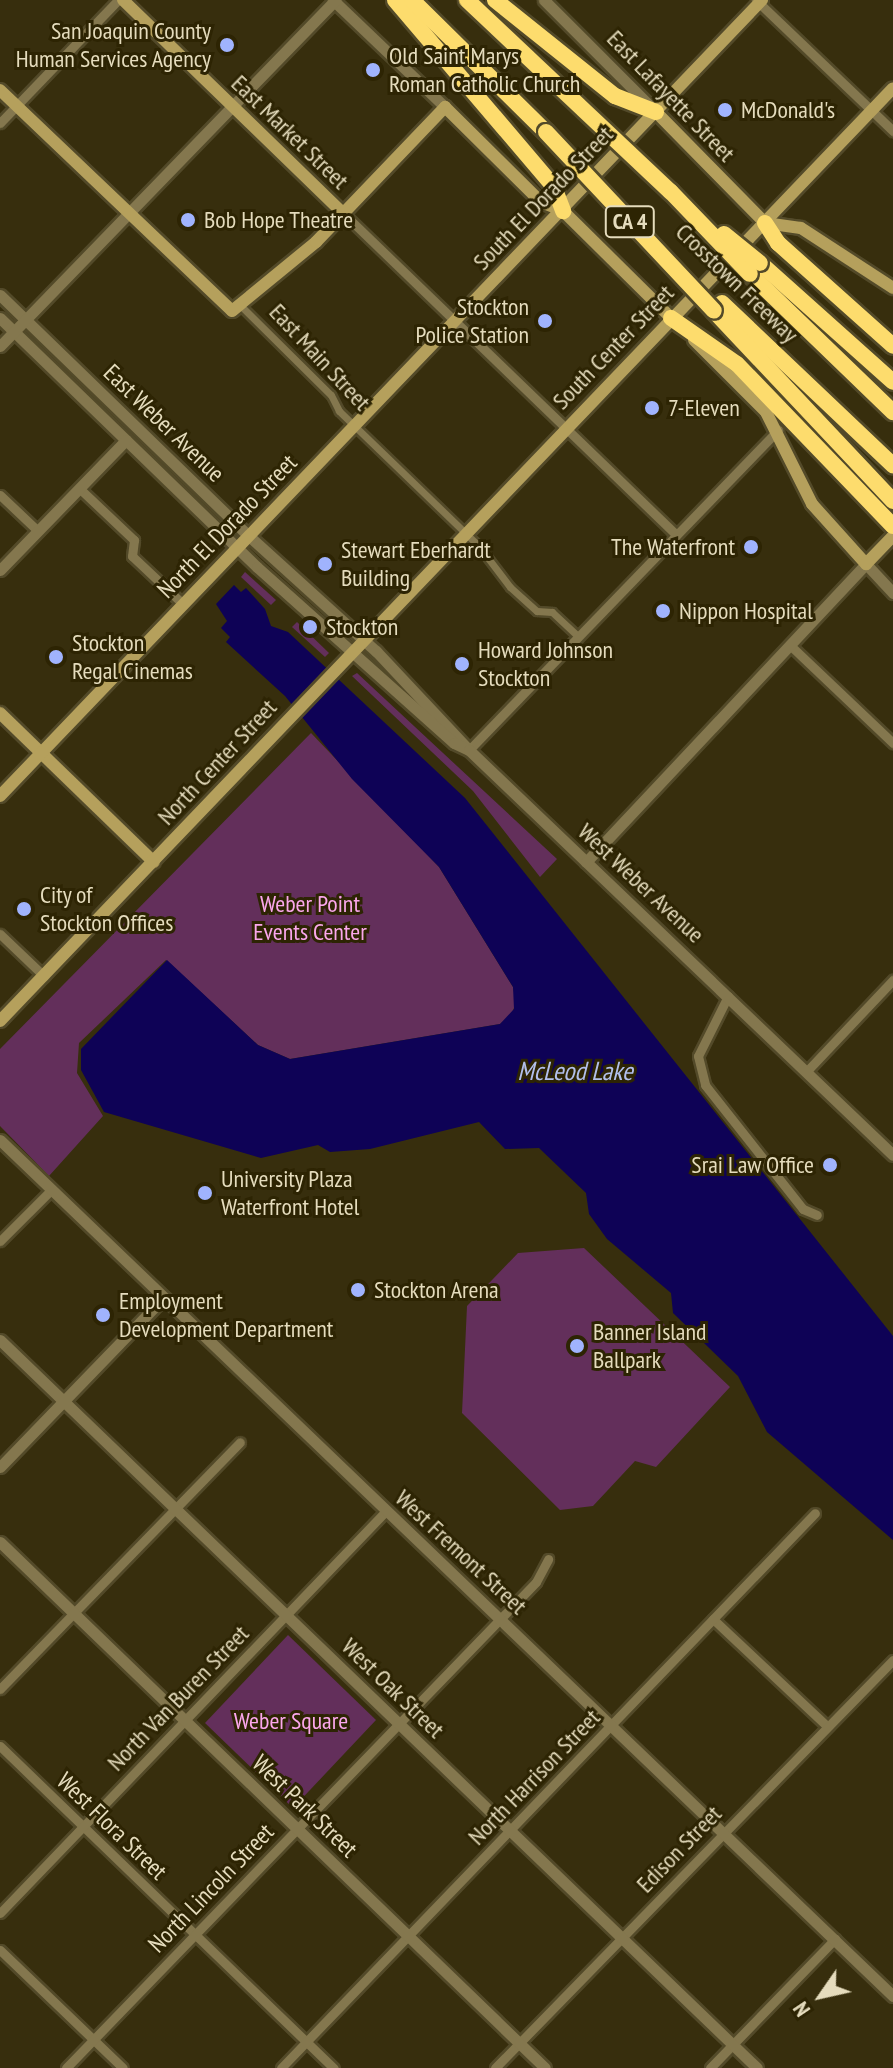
<!DOCTYPE html>
<html>
<head>
<meta charset="utf-8">
<style>
  body { margin:0 }
  #map { position:relative; width:893px; height:2068px; overflow:hidden; background:#372e0d; font-family:"PT Sans Narrow",sans-serif }
  div>[style] { position:absolute }
  .green>* { inset:0; background:#632f5b }
  .water>* { inset:0; background:#0e0256 }
  .roads { filter:drop-shadow(2px 0 #534a29) drop-shadow(-2px 0 #534a29) drop-shadow(0 2px #534a29) drop-shadow(0 -2px #534a29) }
  .pedestrian>* { height:7px; margin:-3.5px; padding:0 3.5px; transform-origin:3.5px; border-radius:3.5px; background:#84774e }
  .minor>* { height:9px; margin:-4.5px; padding:0 4.5px; transform-origin:4.5px; border-radius:4.5px; background:#84774e }
  .tertiary>* { height:11px; margin:-5.5px; padding:0 5.5px; transform-origin:5.5px; border-radius:5.5px; background:#84774e }
  .secondary>* { height:12px; margin:-6px; padding:0 6px; transform-origin:6px; border-radius:6px; background:#b5a05c }
  .motorway>* { height:16px; margin:-8px; padding:0 8px; transform-origin:8px; border-radius:8px; background:#fddc6d }
  .bridges { filter:drop-shadow(2px 0 #534a29) drop-shadow(-2px 0 #534a29) drop-shadow(0 2px #534a29) drop-shadow(0 -2px #534a29) }
  .motorway-bridge>* { height:16px; margin:-8px; padding:0 8px; transform-origin:8px; border-radius:8px; background:#fddc6d }
  .dots>* { width:22px; height:22px; translate:-50% -50%; box-sizing:border-box; border:4px solid #2d2403; border-radius:50% }
  span { translate:-50% -50%; white-space:nowrap; text-align:center; line-height:1.15; -webkit-text-stroke:6px #2d2403; paint-order:stroke }
  .shield-label span { padding:2px 6px; background:#2d2403; border:2px solid; border-radius:6px; -webkit-text-stroke-width:0 }
  .shield-label { font-size:22px; color:#e5dcbd; font-weight:700 }
  .poi-label { font-size:24px; color:#e5dcbd }
  .right { translate:-100% -50%; text-align:right }
  .left { translate:0 -50%; text-align:left }
  .street-label { font-size:24px; color:#e5dcbd }
  .park-label { font-size:24px; color:#fba7ec }
  .water-label { font-size:26px; color:#b2bfec; font-style:italic }
  .north { position:absolute; left:781px; top:1956px; width:80px; height:80px; -webkit-text-stroke:6px #2d2403; paint-order:stroke; rotate:236deg; font-size:22px; font-weight:700; line-height:32px; text-align:center; color:#e5dcbd }
  .north::after { content:''; display:block; margin:auto; width:28px; height:36px; background:#e5dcbd; clip-path:polygon(50% 0,100% 100%,50% 72%,0 100%) }
</style>
</head>
<body>
<div id="map">
  <div class="green">
    <div style="clip-path:polygon(245px 572px,276px 600px,271px 605px,241px 577px)"></div>
    <div style="clip-path:polygon(297px 622px,329px 653px,325px 657px,292px 627px)"></div>
    <div style="clip-path:polygon(357px 673px,557px 859px,540px 877px,473px 791px,352px 676px)"></div>
    <div style="clip-path:polygon(311px 733px,439px 867px,513px 987px,516px 1003px,511px 1015px,500px 1024px,290px 1059px,258px 1045px,166px 960px,79px 1043px,77px 1073px,103px 1116px,49px 1176px,0 1126px,0 1049px)"></div>
    <div style="clip-path:polygon(584px 1248px,730px 1387px,656px 1467px,635px 1461px,593px 1506px,560px 1510px,462px 1413px,467px 1306px,518px 1253px)"></div>
    <div style="clip-path:polygon(288px 1635px,376px 1720px,293px 1808px,205px 1723px)"></div>
  </div>
  <div class="water">
    <div style="clip-path:polygon(234px 585px,241px 592px,246px 588px,265px 609px,271px 626px,288px 632px,465px 798px,893px 1336px,893px 1540px,767px 1432px,738px 1376px,673px 1313px,671px 1293px,607px 1239px,589px 1214px,586px 1193px,539px 1148px,505px 1149px,479px 1122px,370px 1149px,330px 1152px,318px 1145px,261px 1158px,104px 1112px,81px 1070px,81px 1049px,167px 960px,258px 1045px,290px 1059px,500px 1024px,514px 1009px,513px 987px,439px 867px,352px 779px,285px 696px,226px 642px,230px 637px,221px 628px,227px 621px,216px 604px)"></div>
  </div>
  <div class="roads">
    <div class="pedestrian">
      <div style="left:242px;top:307px;width:125px;rotate:44.7deg"></div>
      <div style="left:331px;top:395px;width:18px;rotate:63deg"></div>
      <div style="left:339px;top:411px;width:193px;rotate:44deg"></div>
      <div style="left:478px;top:545px;width:53px;rotate:52.7deg"></div>
      <div style="left:510px;top:587px;width:36px;rotate:42deg"></div>
      <div style="left:537px;top:611px;width:15px;rotate:4deg"></div>
      <div style="left:552px;top:612px;width:35px;rotate:43deg"></div>
    </div>
    <div class="minor">
      <div style="left:756px;top:0;width:190px;rotate:43.7deg"></div>
      <div style="left:0;top:123px;width:170px;rotate:-46.2deg"></div>
      <div style="left:343px;top:213px;width:462px;rotate:44deg"></div>
      <div style="left:79px;top:488px;width:76px;rotate:43.4deg"></div>
      <div style="left:134px;top:540px;width:16px;rotate:97deg"></div>
      <div style="left:132px;top:556px;width:70px;rotate:43.3deg"></div>
      <div style="left:0;top:495px;width:52px;rotate:43.5deg"></div>
      <div style="left:791px;top:646px;width:141px;rotate:43.6deg"></div>
      <div style="left:469px;top:750px;width:445px;rotate:-46deg"></div>
      <div style="left:0;top:934px;width:61px;rotate:43.7deg"></div>
      <div style="left:728px;top:996px;width:67px;rotate:116.6deg"></div>
      <div style="left:698px;top:1056px;width:30px;rotate:76deg"></div>
      <div style="left:705px;top:1085px;width:158px;rotate:51.7deg"></div>
      <div style="left:803px;top:1209px;width:15px;rotate:23deg"></div>
      <div style="left:806px;top:1072px;width:127px;rotate:-46.6deg"></div>
      <div style="left:0;top:1241px;width:71px;rotate:-45deg"></div>
      <div style="left:713px;top:1619px;width:155px;rotate:43.2deg"></div>
      <div style="left:0;top:1689px;width:344px;rotate:-45.8deg"></div>
      <div style="left:0;top:1746px;width:464px;rotate:44deg"></div>
      <div style="left:0;top:1913px;width:556px;rotate:-46.17deg"></div>
      <div style="left:0;top:1950px;width:170px;rotate:43.8deg"></div>
      <div style="left:66px;top:2068px;width:676px;rotate:-45.96deg"></div>
      <div style="left:536px;top:1582px;width:26px;rotate:-62deg"></div>
      <div style="left:281px;top:2068px;width:770px;rotate:-46.1deg"></div>
      <div style="left:495px;top:2068px;width:570px;rotate:-45.71deg"></div>
      <div style="left:710px;top:2068px;width:180px;rotate:-45.9deg"></div>
    </div>
    <div class="tertiary">
      <div style="left:333px;top:0;width:155px;rotate:43.7deg"></div>
      <div style="left:544px;top:0;width:154px;rotate:45deg"></div>
      <div style="left:0;top:295px;width:347px;rotate:44.1deg"></div>
      <div style="left:249px;top:536px;width:171px;rotate:42.2deg"></div>
      <div style="left:376px;top:651px;width:134px;rotate:46.8deg"></div>
      <div style="left:0;top:318px;width:358px;rotate:44.1deg"></div>
      <div style="left:257px;top:567px;width:264px;rotate:41.8deg"></div>
      <div style="left:454px;top:743px;width:17px;rotate:25deg"></div>
      <div style="left:469px;top:750px;width:586px;rotate:43.69deg"></div>
      <div style="left:0;top:346px;width:482px;rotate:-45.9deg"></div>
      <div style="left:0;top:570px;width:181px;rotate:-45.9deg"></div>
      <div style="left:586px;top:862px;width:409px;rotate:-46.8deg"></div>
      <div style="left:866px;top:564px;width:40px;rotate:47deg"></div>
      <div style="left:0;top:1140px;width:1237px;rotate:43.79deg"></div>
      <div style="left:0;top:1340px;width:1050px;rotate:43.88deg"></div>
      <div style="left:0;top:1467px;width:235px;rotate:-46deg"></div>
      <div style="left:0;top:1542px;width:757px;rotate:43.98deg"></div>
    </div>
    <div class="secondary">
      <div style="left:123px;top:0;width:306px;rotate:44.1deg"></div>
      <div style="left:0;top:90px;width:320px;rotate:43.6deg"></div>
      <div style="left:232px;top:311px;width:109px;rotate:-39.4deg"></div>
      <div style="left:316px;top:242px;width:187px;rotate:-46.3deg"></div>
      <div style="left:445px;top:107px;width:135px;rotate:44.7deg"></div>
      <div style="left:541px;top:202px;width:24px;rotate:22deg"></div>
      <div style="left:563px;top:211px;width:158px;rotate:44.7deg"></div>
      <div style="left:656px;top:112px;width:156px;rotate:45.5deg"></div>
      <div style="left:765px;top:223px;width:36px;rotate:8deg"></div>
      <div style="left:801px;top:228px;width:110px;rotate:33.1deg"></div>
      <div style="left:694px;top:340px;width:102px;rotate:45deg"></div>
      <div style="left:766px;top:412px;width:103px;rotate:63.4deg"></div>
      <div style="left:812px;top:504px;width:81px;rotate:48deg"></div>
      <div style="left:866px;top:564px;width:39px;rotate:-46deg"></div>
      <div style="left:0;top:713px;width:214px;rotate:44.1deg"></div>
      <div style="left:0;top:796px;width:1102px;rotate:-46.25deg"></div>
      <div style="left:0;top:1021px;width:1291px;rotate:-46.25deg"></div>
    </div>
    <div class="motorway">
      <div style="left:395px;top:0;width:245px;rotate:49.6deg"></div>
      <div style="left:554px;top:187px;width:26px;rotate:69deg"></div>
      <div style="left:412px;top:0;width:188px;rotate:44.6deg"></div>
      <div style="left:495px;top:0;width:154px;rotate:38.7deg"></div>
      <div style="left:615px;top:96px;width:44px;rotate:21.3deg"></div>
      <div style="left:765px;top:223px;width:24px;rotate:57deg"></div>
      <div style="left:778px;top:243px;width:154px;rotate:41.8deg"></div>
      <div style="left:760px;top:263px;width:178px;rotate:41.8deg"></div>
      <div style="left:750px;top:274px;width:199px;rotate:44deg"></div>
      <div style="left:722px;top:303px;width:236px;rotate:43.5deg"></div>
      <div style="left:714px;top:311px;width:261px;rotate:46.7deg"></div>
      <div style="left:671px;top:318px;width:80px;rotate:34.9deg"></div>
      <div style="left:737px;top:364px;width:225px;rotate:46.1deg"></div>
    </div>
  </div>
  <div class="bridges">
    <div class="motorway-bridge">
      <div style="left:467px;top:0;width:279px;rotate:43.3deg"></div>
      <div style="left:670px;top:191px;width:115px;rotate:46.1deg"></div>
      <div style="left:546px;top:132px;width:245px;rotate:46.8deg"></div>
      <div style="left:724px;top:234px;width:46px;rotate:38.9deg"></div>
    </div>
  </div>
  <div class="dots">
    <div style="left:227px;top:45px;background:#a0b3fd"></div>
    <div style="left:373px;top:70px;background:#a0b3fd"></div>
    <div style="left:725px;top:110px;background:#a0b3fd"></div>
    <div style="left:188px;top:220px;background:#a0b3fd"></div>
    <div style="left:545px;top:321px;background:#a0b3fd"></div>
    <div style="left:652px;top:408px;background:#a0b3fd"></div>
    <div style="left:751px;top:547px;background:#a0b3fd"></div>
    <div style="left:325px;top:564px;background:#a0b3fd"></div>
    <div style="left:663px;top:611px;background:#a0b3fd"></div>
    <div style="left:310px;top:627px;background:#a0b3fd"></div>
    <div style="left:56px;top:657px;background:#a0b3fd"></div>
    <div style="left:462px;top:664px;background:#a0b3fd"></div>
    <div style="left:24px;top:909px;background:#a0b3fd"></div>
    <div style="left:830px;top:1165px;background:#a0b3fd"></div>
    <div style="left:205px;top:1193px;background:#a0b3fd"></div>
    <div style="left:358px;top:1290px;background:#a0b3fd"></div>
    <div style="left:103px;top:1315px;background:#a0b3fd"></div>
    <div style="left:577px;top:1346px;background:#a0b3fd"></div>
  </div>
  <div class="shield-label">
    <span style="left:630px;top:222px">CA 4</span>
  </div>
  <div class="poi-label">
    <span class="right" style="left:211px;top:45px">San Joaquin County<br>Human Services Agency</span>
    <span class="left" style="left:389px;top:70px">Old Saint Marys<br>Roman Catholic Church</span>
    <span class="left" style="left:741px;top:110px">McDonald's</span>
    <span class="left" style="left:204px;top:220px">Bob Hope Theatre</span>
    <span class="right" style="left:529px;top:321px">Stockton<br>Police Station</span>
    <span class="left" style="left:668px;top:408px">7-Eleven</span>
    <span class="right" style="left:735px;top:547px">The Waterfront</span>
    <span class="left" style="left:341px;top:564px">Stewart Eberhardt<br>Building</span>
    <span class="left" style="left:679px;top:611px">Nippon Hospital</span>
    <span class="left" style="left:326px;top:627px">Stockton</span>
    <span class="left" style="left:72px;top:657px">Stockton<br>Regal Cinemas</span>
    <span class="left" style="left:478px;top:664px">Howard Johnson<br>Stockton</span>
    <span class="left" style="left:40px;top:909px">City of<br>Stockton Offices</span>
    <span class="right" style="left:814px;top:1165px">Srai Law Office</span>
    <span class="left" style="left:221px;top:1193px">University Plaza<br>Waterfront Hotel</span>
    <span class="left" style="left:374px;top:1290px">Stockton Arena</span>
    <span class="left" style="left:119px;top:1315px">Employment<br>Development Department</span>
    <span class="left" style="left:593px;top:1346px">Banner Island<br>Ballpark</span>
  </div>
  <div class="street-label">
    <span style="left:671px;top:96px;rotate:46deg">East Lafayette Street</span>
    <span style="left:290px;top:132px;rotate:44deg">East Market Street</span>
    <span style="left:543px;top:198px;rotate:-46deg">South El Dorado Street</span>
    <span style="left:737px;top:283px;rotate:44deg">Crosstown Freeway</span>
    <span style="left:613px;top:347px;rotate:-46deg">South Center Street</span>
    <span style="left:320px;top:357px;rotate:47deg">East Main Street</span>
    <span style="left:164px;top:423px;rotate:44deg">East Weber Avenue</span>
    <span style="left:227px;top:526px;rotate:-46deg">North El Dorado Street</span>
    <span style="left:217px;top:762px;rotate:-47deg">North Center Street</span>
    <span style="left:641px;top:883px;rotate:43deg">West Weber Avenue</span>
    <span style="left:461px;top:1552px;rotate:43deg">West Fremont Street</span>
    <span style="left:393px;top:1688px;rotate:44deg">West Oak Street</span>
    <span style="left:178px;top:1698px;rotate:-46deg">North Van Buren Street</span>
    <span style="left:534px;top:1777px;rotate:-46deg">North Harrison Street</span>
    <span style="left:305px;top:1806px;rotate:44deg">West Park Street</span>
    <span style="left:112px;top:1826px;rotate:44deg">West Flora Street</span>
    <span style="left:679px;top:1849px;rotate:-46deg">Edison Street</span>
    <span style="left:211px;top:1888px;rotate:-46deg">North Lincoln Street</span>
  </div>
  <div class="park-label">
    <span style="left:310px;top:918px">Weber Point<br>Events Center</span>
    <span style="left:291px;top:1721px">Weber Square</span>
  </div>
  <div class="water-label">
    <span style="left:575px;top:1071px">McLeod Lake</span>
  </div>
  <div class="north">N</div>
</div>
</body>
</html>
